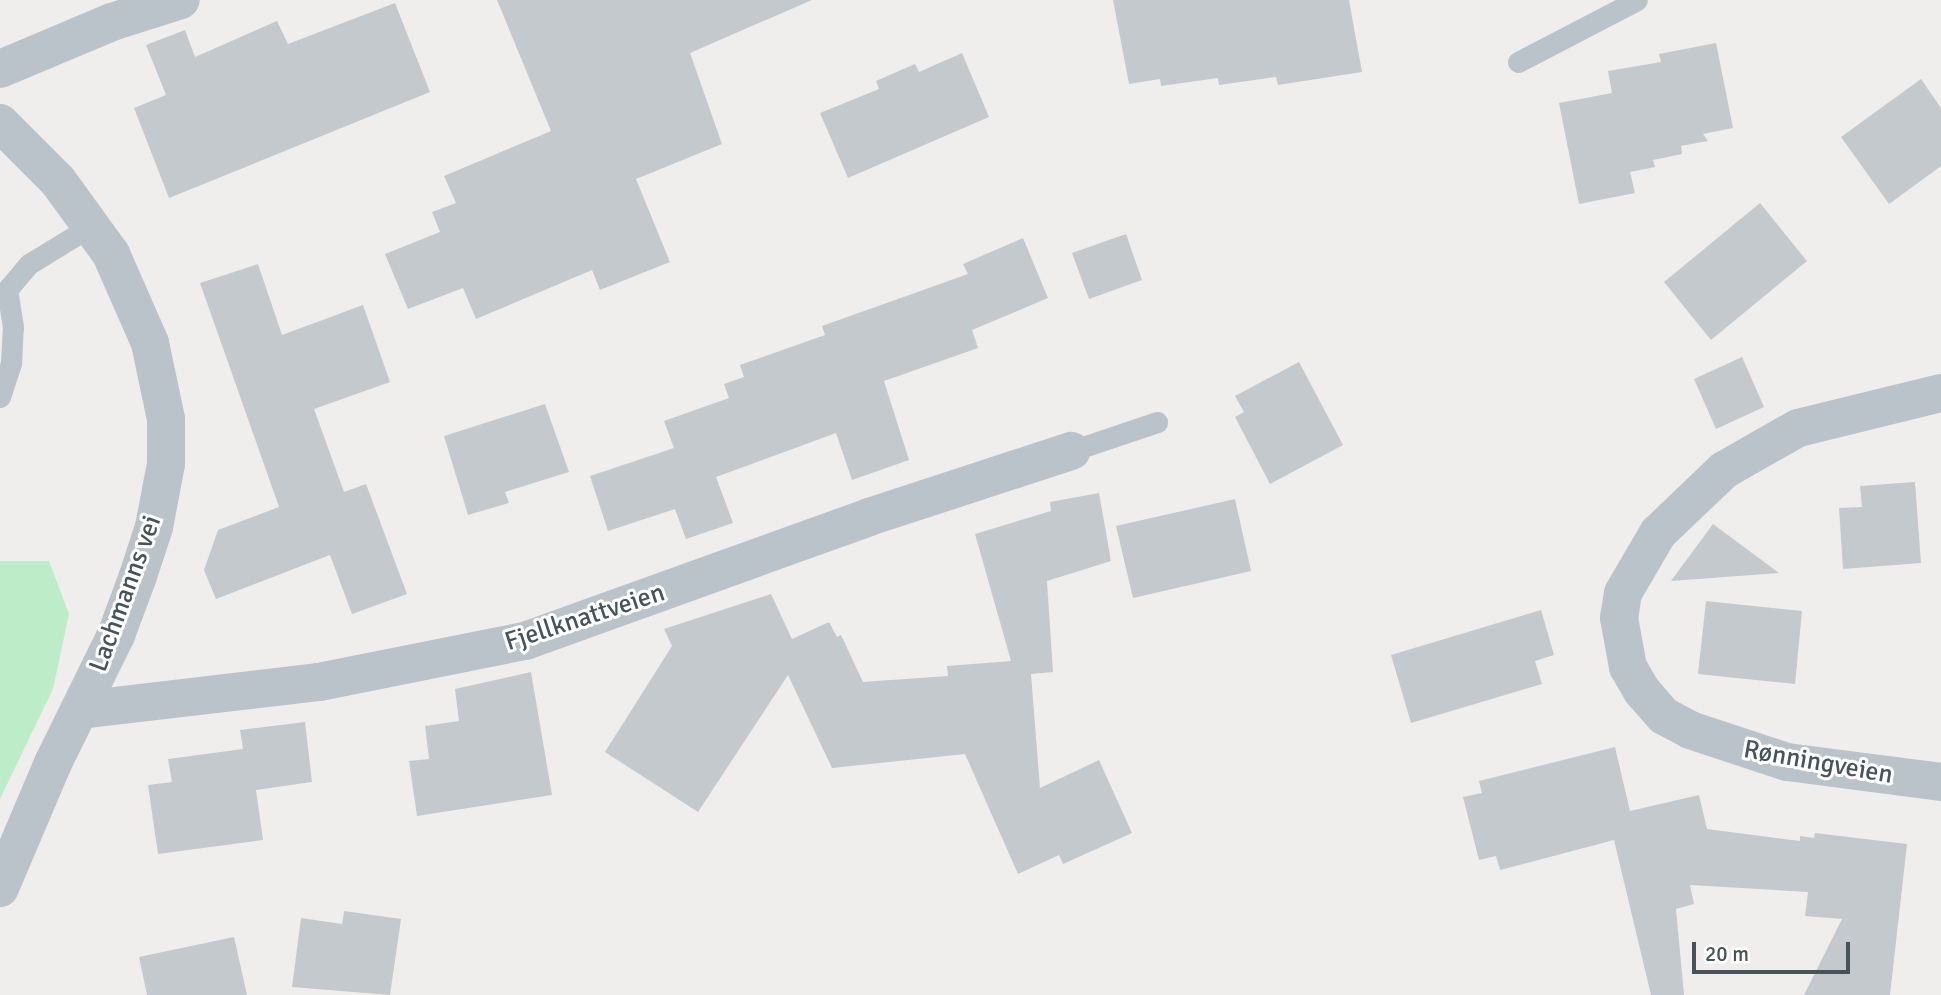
<!DOCTYPE html>
<html>
<head>
<meta charset="utf-8">
<style>
  body { margin:0 }
  #map { position:relative; width:1941px; height:995px; overflow:hidden; background:#f0eded; font-family:Signika,sans-serif }
  div>[style] { position:absolute }
  .green>* { inset:0; background:#bdecc9 }
  .building>* { inset:0; background:#c4c9cd }
  .service>* { height:21px; margin:-10.5px; padding:0 10.5px; transform-origin:10.5px; border-radius:10.5px; background:#b9c3c9 }
  .minor>* { height:38px; margin:-19px; padding:0 19px; transform-origin:19px; border-radius:19px; background:#b9c3c9 }
  span { translate:-50% -50%; white-space:nowrap; text-align:center; line-height:1.15; -webkit-text-stroke:6px #fff; paint-order:stroke }
  .street-label { font-size:26px; color:#465359 }
  .scale { position:absolute; left:1692px; top:942px; width:158px; height:32px; box-sizing:border-box; border:4px solid #465359; border-top:0; padding-left:9px; font-size:21px; line-height:24px; white-space:nowrap; color:#465359; -webkit-text-stroke:5px #fff; paint-order:stroke }
</style>
</head>
<body>
<div id="map">
  <div class="green">
    <div style="clip-path:polygon(0 561px,49px 561px,69px 614px,53px 689px,0 799px)"></div>
  </div>
  <div class="building">
    <div style="clip-path:polygon(497px 0,812px 0,690px 53px,722px 144px,636px 179px,670px 262px,600px 290px,592px 270px,476px 319px,463px 288px,408px 309px,385px 254px,440px 232px,432px 212px,456px 203px,444px 176px,551px 131px)"></div>
    <div style="clip-path:polygon(1113px 0,1349px 0,1362px 72px,1278px 85px,1276px 77px,1219px 85px,1218px 78px,1161px 86px,1160px 79px,1129px 84px)"></div>
    <div style="clip-path:polygon(395px 3px,430px 92px,169px 198px,134px 108px,166px 95px,146px 45px,185px 30px,195px 57px,277px 21px,288px 44px)"></div>
    <div style="clip-path:polygon(1716px 43px,1733px 128px,1703px 134px,1708px 141px,1681px 146px,1682px 154px,1653px 160px,1655px 167px,1630px 172px,1635px 193px,1579px 204px,1559px 103px,1612px 93px,1608px 71px,1661px 62px,1659px 54px)"></div>
    <div style="clip-path:polygon(962px 53px,989px 117px,848px 178px,820px 113px,879px 89px,876px 81px,915px 64px,919px 72px)"></div>
    <div style="clip-path:polygon(1921px 79px,1941px 108px,1941px 166px,1889px 204px,1841px 137px)"></div>
    <div style="clip-path:polygon(1760px 203px,1807px 261px,1711px 340px,1664px 282px)"></div>
    <div style="clip-path:polygon(1126px 234px,1142px 280px,1089px 299px,1072px 253px)"></div>
    <div style="clip-path:polygon(1023px 238px,1048px 298px,972px 330px,978px 348px,884px 381px,909px 460px,852px 480px,836px 433px,716px 477px,733px 523px,686px 539px,675px 509px,608px 531px,590px 476px,674px 448px,664px 421px,729px 398px,724px 384px,744px 377px,740px 365px,825px 335px,822px 326px,968px 274px,963px 264px)"></div>
    <div style="clip-path:polygon(258px 264px,282px 335px,363px 305px,390px 382px,314px 409px,344px 492px,366px 484px,407px 594px,352px 614px,330px 555px,216px 599px,204px 570px,218px 530px,279px 507px,200px 283px)"></div>
    <div style="clip-path:polygon(1742px 357px,1764px 407px,1716px 429px,1694px 379px)"></div>
    <div style="clip-path:polygon(1299px 362px,1343px 445px,1270px 484px,1235px 417px,1244px 412px,1235px 396px)"></div>
    <div style="clip-path:polygon(545px 404px,569px 472px,505px 492px,509px 503px,468px 515px,444px 436px)"></div>
    <div style="clip-path:polygon(1915px 482px,1921px 563px,1843px 569px,1839px 508px,1862px 507px,1860px 486px)"></div>
    <div style="clip-path:polygon(1099px 493px,1111px 561px,1047px 581px,1053px 672px,1031px 674px,1040px 788px,1099px 760px,1132px 833px,1063px 864px,1059px 855px,1018px 874px,965px 754px,832px 768px,788px 675px,698px 812px,605px 752px,672px 646px,664px 629px,771px 594px,792px 639px,829px 622px,837px 637px,841px 635px,863px 682px,948px 676px,947px 666px,1011px 661px,975px 534px,1051px 511px,1050px 502px)"></div>
    <div style="clip-path:polygon(1235px 499px,1251px 571px,1133px 598px,1116px 526px)"></div>
    <div style="clip-path:polygon(1713px 524px,1779px 573px,1671px 581px)"></div>
    <div style="clip-path:polygon(1706px 601px,1802px 611px,1795px 684px,1698px 674px)"></div>
    <div style="clip-path:polygon(1541px 610px,1554px 655px,1535px 661px,1542px 684px,1411px 723px,1391px 655px)"></div>
    <div style="clip-path:polygon(531px 672px,552px 795px,417px 816px,409px 761px,429px 759px,425px 726px,459px 721px,455px 689px)"></div>
    <div style="clip-path:polygon(305px 722px,312px 782px,256px 790px,263px 840px,158px 854px,148px 785px,172px 782px,168px 759px,243px 749px,240px 730px)"></div>
    <div style="clip-path:polygon(1615px 747px,1630px 811px,1699px 795px,1707px 829px,1800px 841px,1800px 836px,1814px 838px,1815px 833px,1907px 844px,1890px 995px,1804px 995px,1842px 919px,1805px 916px,1808px 892px,1690px 885px,1694px 904px,1676px 909px,1684px 995px,1651px 995px,1614px 840px,1500px 870px,1496px 856px,1479px 860px,1463px 797px,1482px 793px,1479px 781px)"></div>
    <div style="clip-path:polygon(344px 911px,401px 919px,390px 995px,292px 987px,301px 918px,342px 924px)"></div>
    <div style="clip-path:polygon(234px 937px,247px 995px,147px 995px,139px 957px)"></div>
  </div>
  <div class="service">
    <div style="left:1518px;top:62px;width:134px;rotate:-27.5deg"></div>
    <div style="left:0;top:397px;width:36px;rotate:-72deg"></div>
    <div style="left:11px;top:363px;width:36px;rotate:-87deg"></div>
    <div style="left:13px;top:327px;width:37px;rotate:-99deg"></div>
    <div style="left:7px;top:290px;width:34px;rotate:-50deg"></div>
    <div style="left:29px;top:264px;width:73px;rotate:-31.5deg"></div>
    <div style="left:1071px;top:451px;width:91px;rotate:-18.6deg"></div>
  </div>
  <div class="minor">
    <div style="left:0;top:69px;width:121px;rotate:-22.8deg"></div>
    <div style="left:112px;top:22px;width:72px;rotate:-17.7deg"></div>
    <div style="left:0;top:123px;width:82px;rotate:45deg"></div>
    <div style="left:58px;top:181px;width:90px;rotate:54deg"></div>
    <div style="left:111px;top:254px;width:97px;rotate:66.3deg"></div>
    <div style="left:150px;top:343px;width:78px;rotate:78.1deg"></div>
    <div style="left:166px;top:419px;width:45px;rotate:90deg"></div>
    <div style="left:166px;top:464px;width:64px;rotate:100.8deg"></div>
    <div style="left:154px;top:527px;width:52px;rotate:108.1deg"></div>
    <div style="left:138px;top:576px;width:63px;rotate:110.4deg"></div>
    <div style="left:116px;top:635px;width:143px;rotate:116.2deg"></div>
    <div style="left:53px;top:763px;width:136px;rotate:113deg"></div>
    <div style="left:1941px;top:393px;width:147px;rotate:166.2deg"></div>
    <div style="left:1798px;top:428px;width:85px;rotate:150.4deg"></div>
    <div style="left:1724px;top:470px;width:91px;rotate:136.3deg"></div>
    <div style="left:1658px;top:533px;width:69px;rotate:120.3deg"></div>
    <div style="left:1623px;top:593px;width:25px;rotate:99deg"></div>
    <div style="left:1619px;top:618px;width:50px;rotate:79.6deg"></div>
    <div style="left:1628px;top:667px;width:28px;rotate:60deg"></div>
    <div style="left:1642px;top:691px;width:33px;rotate:49deg"></div>
    <div style="left:1664px;top:716px;width:30px;rotate:28deg"></div>
    <div style="left:1690px;top:730px;width:102px;rotate:18.3deg"></div>
    <div style="left:1787px;top:762px;width:155px;rotate:7.4deg"></div>
    <div style="left:80px;top:710px;width:241px;rotate:-6.7deg"></div>
    <div style="left:319px;top:682px;width:210px;rotate:-11.3deg"></div>
    <div style="left:525px;top:641px;width:366px;rotate:-19.8deg"></div>
    <div style="left:869px;top:517px;width:213px;rotate:-18.1deg"></div>
  </div>
  <div class="street-label">
    <span style="left:126px;top:594px;rotate:-70deg">Lachmanns vei</span>
    <span style="left:585px;top:618px;rotate:-18deg">Fjellknattveien</span>
    <span style="left:1818px;top:763px;rotate:10deg">Rønningveien</span>
  </div>
  <div class="scale">20 m</div>
</div>
</body>
</html>
